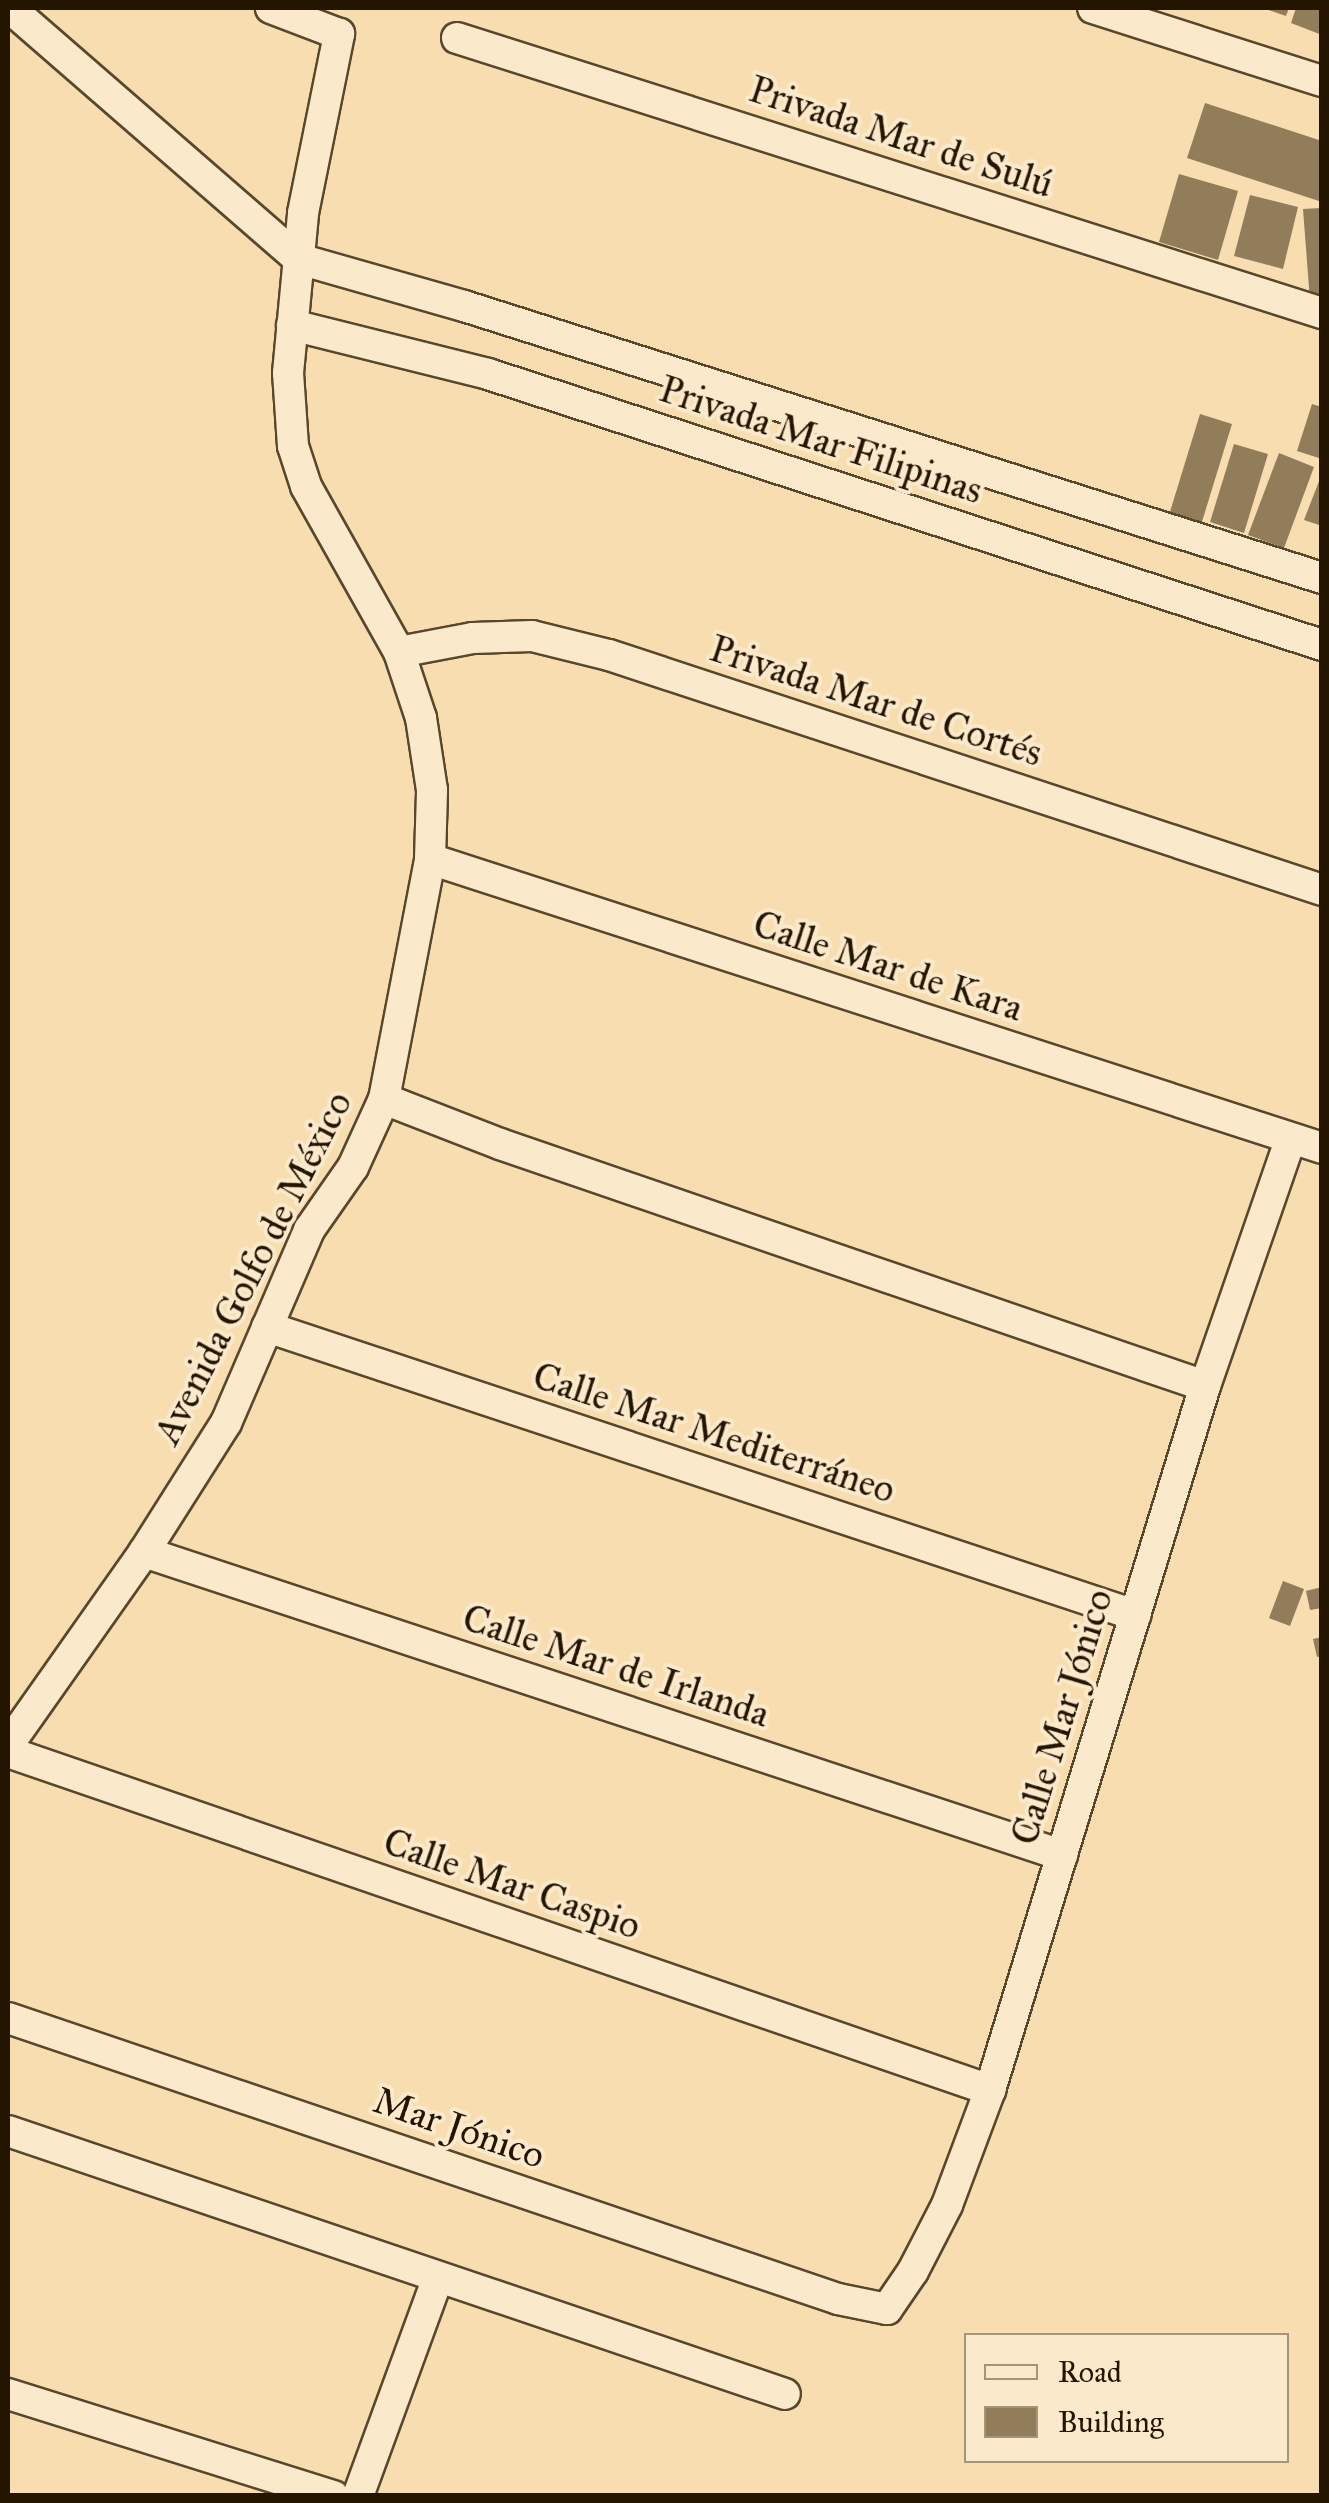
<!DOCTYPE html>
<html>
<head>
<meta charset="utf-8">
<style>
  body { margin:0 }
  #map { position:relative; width:1329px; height:2503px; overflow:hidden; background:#f7ddaf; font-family:"IM FELL Great Primer",serif }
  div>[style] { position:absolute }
  .building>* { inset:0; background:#927d5b }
  .roads { filter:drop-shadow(2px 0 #59472c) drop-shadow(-2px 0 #59472c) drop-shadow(0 2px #59472c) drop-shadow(0 -2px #59472c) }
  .street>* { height:30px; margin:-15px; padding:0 15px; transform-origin:15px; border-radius:15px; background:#fae9cb }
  span { translate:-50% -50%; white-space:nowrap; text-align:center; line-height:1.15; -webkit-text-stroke:8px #fae9cb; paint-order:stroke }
  .street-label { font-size:38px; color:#241500 }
  .frame { position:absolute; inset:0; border:10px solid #241500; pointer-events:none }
  .legend { position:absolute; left:964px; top:2333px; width:325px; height:130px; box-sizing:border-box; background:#fae9cb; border:2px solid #a4947a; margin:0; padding:12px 18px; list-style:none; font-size:30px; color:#241500 }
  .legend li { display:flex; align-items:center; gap:20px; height:50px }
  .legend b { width:50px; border:2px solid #a4947a }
</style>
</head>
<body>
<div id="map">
  <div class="building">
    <div style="clip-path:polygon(1263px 8px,1289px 8px,1286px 16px)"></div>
    <div style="clip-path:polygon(1296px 8px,1322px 8px,1322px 35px,1291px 23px)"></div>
    <div style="clip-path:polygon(1205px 103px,1322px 141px,1322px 202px,1187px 158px)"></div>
    <div style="clip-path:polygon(1179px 174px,1238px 191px,1218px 260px,1159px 242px)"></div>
    <div style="clip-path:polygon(1250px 195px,1298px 207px,1283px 269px,1234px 256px)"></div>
    <div style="clip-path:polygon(1322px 208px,1322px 300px,1310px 301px,1303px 209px)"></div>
    <div style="clip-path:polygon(1312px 404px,1322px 407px,1322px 459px,1297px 451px)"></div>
    <div style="clip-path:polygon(1200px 414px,1232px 424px,1201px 525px,1169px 515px)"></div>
    <div style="clip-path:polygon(1234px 444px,1268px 454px,1244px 533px,1210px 522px)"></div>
    <div style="clip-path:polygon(1279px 453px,1314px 467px,1284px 548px,1248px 535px)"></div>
    <div style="clip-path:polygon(1321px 476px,1322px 476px,1322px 526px,1304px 520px)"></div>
    <div style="clip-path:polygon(1283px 1581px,1304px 1589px,1290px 1626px,1269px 1618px)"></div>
    <div style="clip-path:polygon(1322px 1587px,1322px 1608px,1310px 1610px,1306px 1591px)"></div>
    <div style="clip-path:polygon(1322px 1637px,1322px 1656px,1317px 1657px,1313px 1639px)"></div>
  </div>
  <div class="roads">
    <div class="street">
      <div style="left:10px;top:8px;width:383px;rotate:41deg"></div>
      <div style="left:299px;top:259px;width:172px;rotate:15.9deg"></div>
      <div style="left:464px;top:306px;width:900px;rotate:17.59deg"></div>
      <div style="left:1093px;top:8px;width:240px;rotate:17.7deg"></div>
      <div style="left:457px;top:38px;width:908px;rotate:17.64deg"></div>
      <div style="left:292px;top:325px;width:202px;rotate:14deg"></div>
      <div style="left:488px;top:374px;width:877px;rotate:18deg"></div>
      <div style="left:399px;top:652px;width:75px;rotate:-10.7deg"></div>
      <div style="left:473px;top:638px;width:59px;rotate:-1.9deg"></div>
      <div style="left:532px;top:636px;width:79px;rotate:13.9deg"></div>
      <div style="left:609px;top:655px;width:751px;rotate:18.24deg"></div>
      <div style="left:430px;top:859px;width:938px;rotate:17.95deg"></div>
      <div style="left:384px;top:1099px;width:124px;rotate:21.2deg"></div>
      <div style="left:500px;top:1144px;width:745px;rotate:18.95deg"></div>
      <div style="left:267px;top:1327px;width:915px;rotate:18.36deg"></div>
      <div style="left:144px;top:1552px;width:967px;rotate:18.27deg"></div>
      <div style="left:8px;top:1745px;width:236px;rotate:-54.8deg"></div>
      <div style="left:144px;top:1552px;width:153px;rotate:-57.6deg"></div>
      <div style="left:226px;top:1423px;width:210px;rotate:-66.7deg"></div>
      <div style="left:309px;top:1230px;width:77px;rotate:-55.1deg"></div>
      <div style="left:353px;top:1167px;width:75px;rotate:-65.5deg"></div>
      <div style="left:384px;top:1099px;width:244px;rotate:-79.1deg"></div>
      <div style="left:430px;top:859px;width:69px;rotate:-88.3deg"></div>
      <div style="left:432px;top:790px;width:73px;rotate:-98.7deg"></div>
      <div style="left:421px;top:718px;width:70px;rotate:-108.4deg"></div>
      <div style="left:399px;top:652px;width:190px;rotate:-119.3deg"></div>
      <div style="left:306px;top:486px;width:42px;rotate:-108deg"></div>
      <div style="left:293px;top:446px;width:73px;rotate:-93.9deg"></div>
      <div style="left:288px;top:373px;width:161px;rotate:-84.6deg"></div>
      <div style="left:303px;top:213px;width:183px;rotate:-78.6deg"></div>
      <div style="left:339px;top:34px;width:73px;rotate:-159.1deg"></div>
      <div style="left:8px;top:1752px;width:1039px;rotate:18.99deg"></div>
      <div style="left:8px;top:2018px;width:876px;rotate:18.7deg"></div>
      <div style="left:838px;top:2299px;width:50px;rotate:11.5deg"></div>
      <div style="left:887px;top:2309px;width:46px;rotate:-55.6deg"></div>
      <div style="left:913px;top:2271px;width:74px;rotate:-62.7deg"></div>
      <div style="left:947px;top:2205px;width:123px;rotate:-69.5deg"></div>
      <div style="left:990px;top:2090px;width:736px;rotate:-73.02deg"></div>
      <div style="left:1205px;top:1386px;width:262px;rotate:-70.9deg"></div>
      <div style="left:8px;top:2131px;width:820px;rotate:18.7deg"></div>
      <div style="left:8px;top:2394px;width:341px;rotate:17.4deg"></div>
      <div style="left:358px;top:2496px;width:233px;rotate:-69.9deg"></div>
    </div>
  </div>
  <div class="street-label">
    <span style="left:901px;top:137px;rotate:18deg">Privada Mar de Sulú</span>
    <span style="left:821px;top:440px;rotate:18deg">Privada Mar Filipinas</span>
    <span style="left:876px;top:701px;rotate:18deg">Privada Mar de Cortés</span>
    <span style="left:888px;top:966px;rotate:18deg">Calle Mar de Kara</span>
    <span style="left:253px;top:1268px;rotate:-63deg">Avenida Golfo de México</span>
    <span style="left:714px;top:1433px;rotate:18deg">Calle Mar Mediterráneo</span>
    <span style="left:616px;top:1666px;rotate:18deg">Calle Mar de Irlanda</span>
    <span style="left:1062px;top:1717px;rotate:-73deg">Calle Mar Jónico</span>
    <span style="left:512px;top:1884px;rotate:19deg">Calle Mar Caspio</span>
    <span style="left:459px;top:2128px;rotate:19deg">Mar Jónico</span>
  </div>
  <div class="frame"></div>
  <ul class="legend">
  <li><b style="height:12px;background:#fae9cb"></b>Road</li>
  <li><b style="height:28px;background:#927d5b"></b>Building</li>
  </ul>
</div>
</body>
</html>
